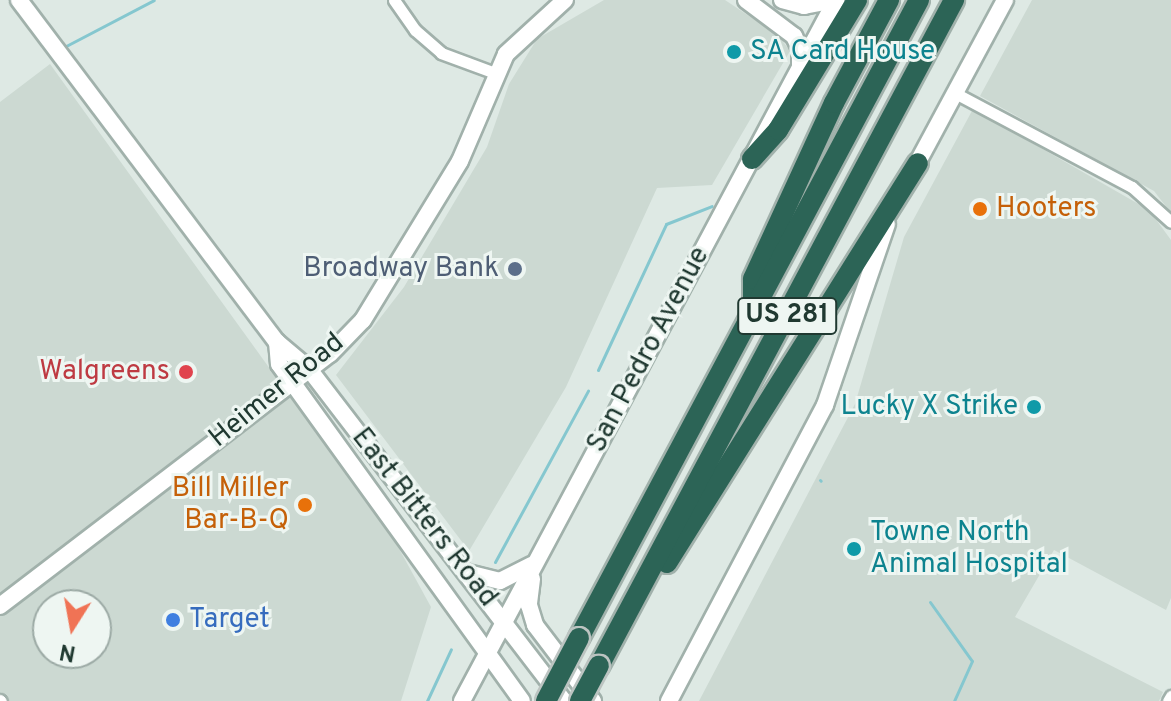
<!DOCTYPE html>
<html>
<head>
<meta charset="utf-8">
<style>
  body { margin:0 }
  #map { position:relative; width:1171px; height:701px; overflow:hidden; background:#dee9e4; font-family:Overpass,sans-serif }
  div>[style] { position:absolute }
  .built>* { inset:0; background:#ccd9d2 }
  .stream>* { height:3px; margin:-1.5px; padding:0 1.5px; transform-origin:1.5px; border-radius:1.5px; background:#85c7cf }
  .roads { filter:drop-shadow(2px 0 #a1b1ab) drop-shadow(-2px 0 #a1b1ab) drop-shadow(0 2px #a1b1ab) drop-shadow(0 -2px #a1b1ab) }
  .street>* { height:11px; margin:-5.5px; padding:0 5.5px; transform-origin:5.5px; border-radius:5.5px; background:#fff }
  .secondary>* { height:16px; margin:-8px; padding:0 8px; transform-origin:8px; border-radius:8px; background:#fff }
  .highway>* { height:20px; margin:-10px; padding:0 10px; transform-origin:10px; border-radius:10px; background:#2c6456 }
  .bridges { filter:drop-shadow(2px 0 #bcc4c1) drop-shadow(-2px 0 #bcc4c1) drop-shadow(0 2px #bcc4c1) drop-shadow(0 -2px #bcc4c1) }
  .highway-bridge>* { height:20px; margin:-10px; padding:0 10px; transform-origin:10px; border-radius:10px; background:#2c6456 }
  .dots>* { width:22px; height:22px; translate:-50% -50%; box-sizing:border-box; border:4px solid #eef6f2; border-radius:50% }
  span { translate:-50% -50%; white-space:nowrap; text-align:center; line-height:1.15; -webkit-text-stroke:6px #eef6f2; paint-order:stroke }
  .shield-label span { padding:2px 6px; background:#eef6f2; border:2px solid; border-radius:6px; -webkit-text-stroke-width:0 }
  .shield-label { font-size:26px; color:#203931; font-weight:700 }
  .culture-label { font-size:28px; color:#0d838f }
  .left { translate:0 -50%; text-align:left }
  .right { translate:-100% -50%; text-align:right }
  .food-label { font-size:28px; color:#c56008 }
  .service-label { font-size:28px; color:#4e5e75 }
  .street-label { font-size:28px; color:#203931 }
  .health-label { font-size:28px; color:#be3a42 }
  .shop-label { font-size:28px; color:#366cbe }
  .north { position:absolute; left:32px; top:589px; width:80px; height:80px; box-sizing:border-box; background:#eef6f2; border:2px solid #9caaa5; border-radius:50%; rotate:191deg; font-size:22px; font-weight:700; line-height:32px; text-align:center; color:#203931 }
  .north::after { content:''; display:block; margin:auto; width:28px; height:36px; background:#f07355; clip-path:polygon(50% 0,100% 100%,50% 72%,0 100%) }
</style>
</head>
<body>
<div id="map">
  <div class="built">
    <div style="clip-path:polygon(604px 0,725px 0,779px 36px,790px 51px,712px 185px,657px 188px,566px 387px,469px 551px,336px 375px,404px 287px,487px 147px,509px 84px,537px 39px)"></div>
    <div style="clip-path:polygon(1032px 0,1171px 0,1171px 213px,1154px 191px,980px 96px)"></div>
    <div style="clip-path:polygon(evenodd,50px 64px,397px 545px,431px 607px,401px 701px,0 701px,0 102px,50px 64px,48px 605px,96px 605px,96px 653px,48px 653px,48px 605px)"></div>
    <div style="clip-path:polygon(973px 109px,1149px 210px,1171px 240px,1171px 598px,1166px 610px,1054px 550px,1015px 617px,1163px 692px,1159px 701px,699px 701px,855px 404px,904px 237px)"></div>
  </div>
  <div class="stream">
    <div style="left:66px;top:46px;width:99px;rotate:-27.6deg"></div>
    <div style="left:598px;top:370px;width:161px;rotate:-65deg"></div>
    <div style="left:666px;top:224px;width:49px;rotate:-21.4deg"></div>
    <div style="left:820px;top:480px;width:1px;rotate:45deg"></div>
    <div style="left:495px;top:562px;width:195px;rotate:-61.5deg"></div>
    <div style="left:930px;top:602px;width:72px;rotate:54.6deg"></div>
    <div style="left:972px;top:661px;width:44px;rotate:114.2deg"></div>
    <div style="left:427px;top:701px;width:57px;rotate:-65.2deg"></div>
  </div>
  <div class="roads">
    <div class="street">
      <div style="left:394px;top:0;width:37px;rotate:55deg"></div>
      <div style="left:415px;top:30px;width:35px;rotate:41deg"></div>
      <div style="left:441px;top:53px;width:58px;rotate:20.3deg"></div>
      <div style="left:955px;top:93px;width:200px;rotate:28deg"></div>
      <div style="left:1132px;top:187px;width:52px;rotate:41.9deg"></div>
      <div style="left:0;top:700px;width:1px;rotate:45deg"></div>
      <div style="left:1168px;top:701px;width:6px;rotate:-59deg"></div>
    </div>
    <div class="secondary">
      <div style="left:19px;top:0;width:428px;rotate:53deg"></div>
      <div style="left:277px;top:342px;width:42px;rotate:40.2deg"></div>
      <div style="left:309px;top:369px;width:419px;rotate:52.5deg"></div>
      <div style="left:746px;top:0;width:60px;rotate:36.9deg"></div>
      <div style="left:794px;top:36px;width:14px;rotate:65deg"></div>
      <div style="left:800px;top:49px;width:17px;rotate:90deg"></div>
      <div style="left:782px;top:0;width:23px;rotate:15deg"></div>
      <div style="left:804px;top:6px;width:32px;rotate:-11deg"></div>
      <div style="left:913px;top:171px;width:194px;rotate:-61.7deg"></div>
      <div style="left:277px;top:342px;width:22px;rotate:85deg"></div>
      <div style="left:279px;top:364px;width:415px;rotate:54.2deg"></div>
      <div style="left:468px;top:573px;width:33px;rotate:14deg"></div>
      <div style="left:500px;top:581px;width:35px;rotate:-27deg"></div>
      <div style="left:532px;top:579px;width:26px;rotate:97deg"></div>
      <div style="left:529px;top:605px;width:21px;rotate:73deg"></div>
      <div style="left:535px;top:625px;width:96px;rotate:52.7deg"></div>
      <div style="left:0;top:606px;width:415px;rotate:-37.4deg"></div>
      <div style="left:330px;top:354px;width:47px;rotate:-45.9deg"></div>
      <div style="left:363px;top:320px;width:186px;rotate:-58.6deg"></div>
      <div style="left:460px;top:161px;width:116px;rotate:-66.7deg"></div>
      <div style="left:506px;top:54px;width:80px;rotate:-42.5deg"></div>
      <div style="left:462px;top:701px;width:795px;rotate:-61.92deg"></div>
      <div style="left:669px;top:701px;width:335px;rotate:-62.2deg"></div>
      <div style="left:825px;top:405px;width:191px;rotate:-71.1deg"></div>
    </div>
    <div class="highway">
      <div style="left:752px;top:159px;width:39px;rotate:-48deg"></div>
      <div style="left:778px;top:130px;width:152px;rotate:-58.7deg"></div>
      <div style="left:753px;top:308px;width:29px;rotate:-90deg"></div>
      <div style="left:753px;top:279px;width:194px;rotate:-65.3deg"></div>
      <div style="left:834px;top:103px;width:117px;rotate:-61.9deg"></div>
      <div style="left:667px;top:563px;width:472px;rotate:-57.9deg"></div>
      <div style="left:579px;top:638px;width:723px;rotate:-61.95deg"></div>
      <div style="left:599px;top:666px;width:755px;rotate:-61.94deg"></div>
    </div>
  </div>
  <div class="bridges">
    <div class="highway-bridge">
      <div style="left:546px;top:701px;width:71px;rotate:-62.4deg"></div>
      <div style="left:580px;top:701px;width:40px;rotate:-62deg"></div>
    </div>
  </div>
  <div class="dots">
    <div style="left:734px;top:52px;background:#0f9aa8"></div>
    <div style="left:980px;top:209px;background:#e8710a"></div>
    <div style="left:515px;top:269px;background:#5c6f8a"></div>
    <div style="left:186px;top:372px;background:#e0444e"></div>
    <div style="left:1034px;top:407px;background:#0f9aa8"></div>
    <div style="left:305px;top:505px;background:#e8710a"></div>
    <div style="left:854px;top:549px;background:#0f9aa8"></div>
    <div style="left:173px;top:620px;background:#3f7fe0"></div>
  </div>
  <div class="shield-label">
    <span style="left:787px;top:316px">US 281</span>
  </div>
  <div class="culture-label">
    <span class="left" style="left:750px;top:52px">SA Card House</span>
    <span class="right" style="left:1018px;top:407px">Lucky X Strike</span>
    <span class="left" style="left:870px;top:549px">Towne North<br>Animal Hospital</span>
  </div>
  <div class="food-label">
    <span class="left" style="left:996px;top:209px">Hooters</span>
    <span class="right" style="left:289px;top:505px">Bill Miller<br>Bar-B-Q</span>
  </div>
  <div class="service-label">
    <span class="right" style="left:499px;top:269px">Broadway Bank</span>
  </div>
  <div class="street-label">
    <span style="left:649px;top:350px;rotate:-62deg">San Pedro Avenue</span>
    <span style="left:277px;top:391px;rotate:-39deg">Heimer Road</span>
    <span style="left:424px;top:518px;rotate:52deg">East Bitters Road</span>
  </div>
  <div class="health-label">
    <span class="right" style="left:170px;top:372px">Walgreens</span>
  </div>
  <div class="shop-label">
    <span class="left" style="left:189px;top:620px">Target</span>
  </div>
  <div class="north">N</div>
</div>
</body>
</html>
